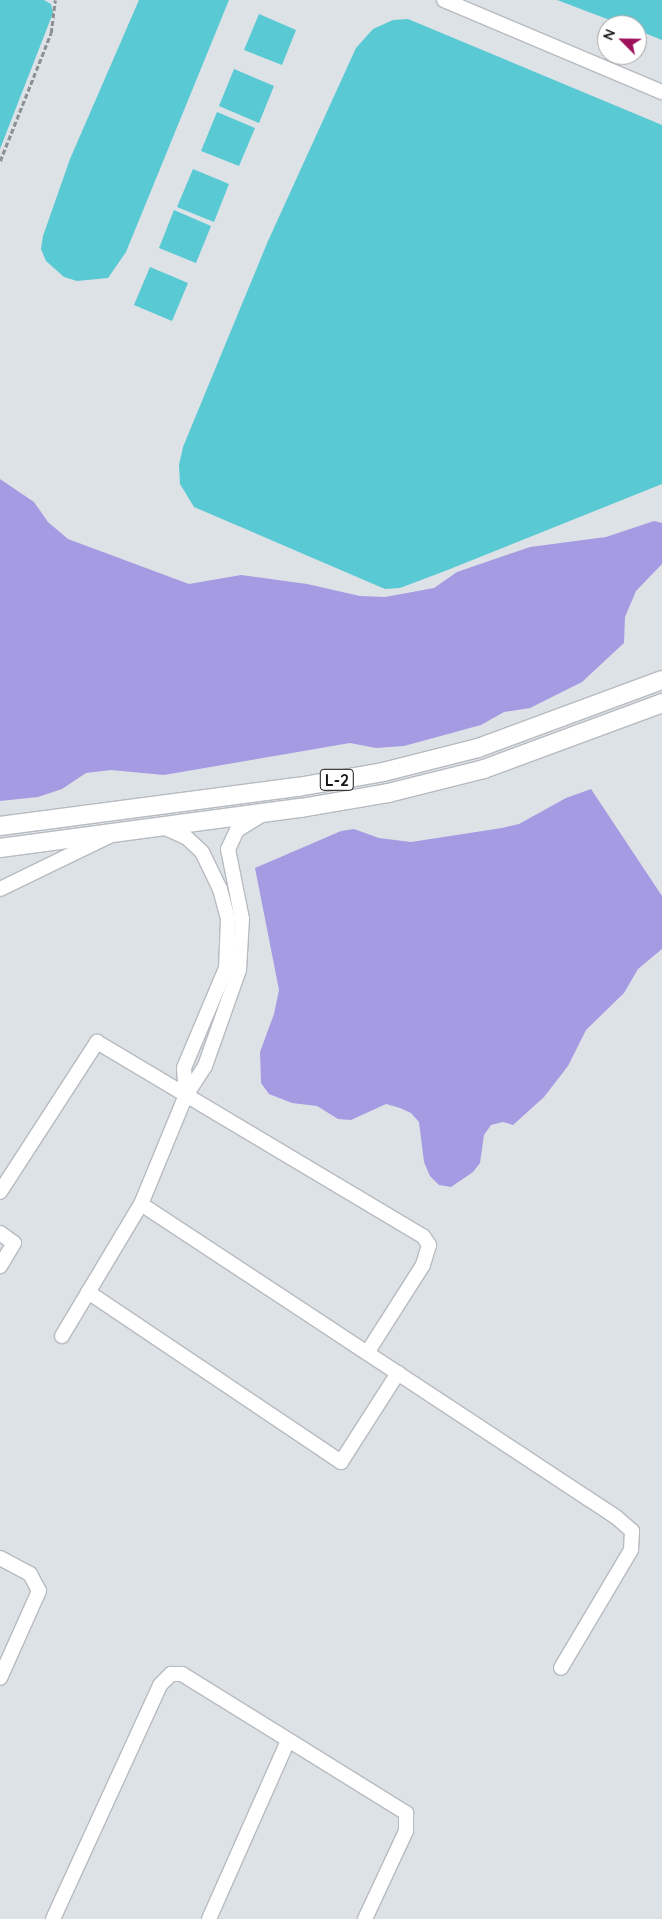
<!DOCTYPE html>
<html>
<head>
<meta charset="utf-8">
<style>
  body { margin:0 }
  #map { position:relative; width:662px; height:1919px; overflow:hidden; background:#dde2e7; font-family:Quicksand,sans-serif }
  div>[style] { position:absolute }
  .forest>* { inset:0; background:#a59be2 }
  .water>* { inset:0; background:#59c9d3 }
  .path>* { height:2.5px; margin-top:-1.25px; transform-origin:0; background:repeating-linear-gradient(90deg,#8c9093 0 5px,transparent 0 7.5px) }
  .roads { filter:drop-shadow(1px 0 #b7bbc0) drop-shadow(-1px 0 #b7bbc0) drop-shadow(0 1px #b7bbc0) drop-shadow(0 -1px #b7bbc0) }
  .minor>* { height:14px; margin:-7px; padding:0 7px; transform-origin:7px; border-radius:7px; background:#fff }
  .major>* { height:18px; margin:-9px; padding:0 9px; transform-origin:9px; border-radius:9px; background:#fff }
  span { translate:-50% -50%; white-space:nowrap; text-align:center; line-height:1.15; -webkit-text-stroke:5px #fff; paint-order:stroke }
  .shield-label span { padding:1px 4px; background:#fff; border:1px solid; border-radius:4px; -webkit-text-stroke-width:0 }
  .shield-label { font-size:16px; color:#151718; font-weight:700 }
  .north { position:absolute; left:597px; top:15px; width:50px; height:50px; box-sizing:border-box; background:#fff; border:1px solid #a1a2a3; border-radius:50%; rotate:293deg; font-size:14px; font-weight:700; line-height:20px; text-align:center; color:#151718 }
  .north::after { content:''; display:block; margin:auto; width:18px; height:22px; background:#9e115d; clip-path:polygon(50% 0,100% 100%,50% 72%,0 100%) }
</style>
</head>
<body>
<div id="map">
  <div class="forest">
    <div style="clip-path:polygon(0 479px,34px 502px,48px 522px,68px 539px,189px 584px,241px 575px,307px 584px,360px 596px,385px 597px,434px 588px,457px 572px,530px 547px,606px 537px,654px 521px,662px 523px,662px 564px,636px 591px,625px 617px,624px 643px,582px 682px,530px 708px,504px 712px,481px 725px,404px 746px,376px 748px,350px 743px,164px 775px,111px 770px,86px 773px,62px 789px,38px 797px,0 801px)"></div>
    <div style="clip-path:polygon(591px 789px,662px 896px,662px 949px,638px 969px,624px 993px,586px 1030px,568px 1066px,544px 1097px,513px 1125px,503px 1122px,491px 1125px,484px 1135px,480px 1163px,473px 1172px,451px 1187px,439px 1185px,430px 1176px,424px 1162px,419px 1122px,411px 1113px,400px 1108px,386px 1104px,351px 1120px,338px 1119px,317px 1106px,292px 1103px,269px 1094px,261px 1083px,260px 1052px,274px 1014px,279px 990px,255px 868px,341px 831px,354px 829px,379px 838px,411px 842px,502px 828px,519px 824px,566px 798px)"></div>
  </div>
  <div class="water">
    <div style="clip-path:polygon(0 0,44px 0,51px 4px,53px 13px,0 149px)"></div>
    <div style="clip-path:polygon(139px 0,229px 0,126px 252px,108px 278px,77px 281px,64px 277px,46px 261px,41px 249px,43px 236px,70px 159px)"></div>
    <div style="clip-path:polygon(557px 0,662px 0,662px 40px,637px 30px,637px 25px,623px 25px)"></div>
    <div style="clip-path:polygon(259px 14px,296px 30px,282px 65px,244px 50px)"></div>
    <div style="clip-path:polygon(408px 19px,662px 125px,662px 484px,445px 571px,400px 588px,385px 589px,194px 507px,180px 484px,179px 465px,183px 447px,268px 241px,356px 48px,373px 29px,393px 20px)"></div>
    <div style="clip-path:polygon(234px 69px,274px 86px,259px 123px,219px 106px)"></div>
    <div style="clip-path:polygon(217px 112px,255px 128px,239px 166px,201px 151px)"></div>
    <div style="clip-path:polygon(193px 169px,229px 184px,214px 222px,177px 207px)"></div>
    <div style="clip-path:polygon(174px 210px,211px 226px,196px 263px,159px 248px)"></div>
    <div style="clip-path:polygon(150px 267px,188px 283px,172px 321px,134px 305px)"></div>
  </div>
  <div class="path">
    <div style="left:0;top:161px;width:138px;rotate:-68.3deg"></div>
    <div style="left:51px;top:33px;width:33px;rotate:-83deg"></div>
  </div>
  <div class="roads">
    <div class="minor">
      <div style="left:444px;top:0;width:237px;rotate:22.9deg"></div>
      <div style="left:263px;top:814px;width:31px;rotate:148deg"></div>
      <div style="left:237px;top:830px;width:21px;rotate:115deg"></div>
      <div style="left:228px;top:849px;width:71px;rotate:78.7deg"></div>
      <div style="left:242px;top:919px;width:51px;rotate:93.4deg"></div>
      <div style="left:239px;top:970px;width:102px;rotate:109.5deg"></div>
      <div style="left:205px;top:1066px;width:35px;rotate:123deg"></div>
      <div style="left:186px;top:1095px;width:118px;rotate:112.4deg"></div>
      <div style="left:141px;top:1204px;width:569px;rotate:33.38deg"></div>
      <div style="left:616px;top:1517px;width:21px;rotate:41deg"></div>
      <div style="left:632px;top:1531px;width:19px;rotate:93deg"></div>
      <div style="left:631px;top:1550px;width:137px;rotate:120.7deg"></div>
      <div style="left:161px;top:826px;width:27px;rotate:24deg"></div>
      <div style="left:186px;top:837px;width:22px;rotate:43deg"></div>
      <div style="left:202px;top:852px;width:41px;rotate:64.1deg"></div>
      <div style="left:220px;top:889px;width:31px;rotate:75deg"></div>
      <div style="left:228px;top:919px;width:49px;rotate:92.3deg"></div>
      <div style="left:226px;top:968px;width:108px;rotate:112.8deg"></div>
      <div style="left:184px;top:1068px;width:27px;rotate:86deg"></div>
      <div style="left:0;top:889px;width:121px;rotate:-25.9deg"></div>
      <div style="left:0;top:1192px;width:179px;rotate:-57.1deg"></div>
      <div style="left:97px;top:1042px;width:379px;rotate:30.8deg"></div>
      <div style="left:423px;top:1236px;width:11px;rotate:56deg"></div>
      <div style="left:429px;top:1245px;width:21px;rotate:107deg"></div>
      <div style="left:423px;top:1265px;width:104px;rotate:122.5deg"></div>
      <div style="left:0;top:1233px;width:17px;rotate:36deg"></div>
      <div style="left:14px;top:1243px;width:27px;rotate:121deg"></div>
      <div style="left:88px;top:1292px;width:305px;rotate:33.9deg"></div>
      <div style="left:341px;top:1462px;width:106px;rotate:-57.4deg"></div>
      <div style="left:62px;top:1336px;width:154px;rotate:-59.1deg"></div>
      <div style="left:0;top:1558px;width:34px;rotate:28deg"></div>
      <div style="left:30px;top:1574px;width:19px;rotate:62deg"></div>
      <div style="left:39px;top:1591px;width:95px;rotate:114.1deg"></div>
      <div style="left:53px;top:1919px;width:257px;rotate:-65.4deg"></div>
      <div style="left:160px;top:1685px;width:16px;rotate:-45deg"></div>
      <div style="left:171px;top:1674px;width:11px"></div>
      <div style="left:182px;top:1674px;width:264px;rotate:31.8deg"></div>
      <div style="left:406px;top:1813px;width:18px;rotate:90deg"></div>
      <div style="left:406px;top:1831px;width:97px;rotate:115deg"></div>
      <div style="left:209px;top:1919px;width:195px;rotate:-66.1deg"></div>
    </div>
    <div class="major">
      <div style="left:0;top:826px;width:301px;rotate:-7.5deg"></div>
      <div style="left:298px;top:787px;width:86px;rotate:-10deg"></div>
      <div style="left:383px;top:772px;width:98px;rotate:-14.2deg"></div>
      <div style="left:478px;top:748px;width:196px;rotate:-20.3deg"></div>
      <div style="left:0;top:848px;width:304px;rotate:-7.6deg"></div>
      <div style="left:301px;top:808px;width:88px;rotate:-9.8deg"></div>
      <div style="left:388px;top:793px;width:99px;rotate:-14deg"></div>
      <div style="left:484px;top:769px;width:190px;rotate:-20.3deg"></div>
    </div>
  </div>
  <div class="shield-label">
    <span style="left:337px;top:780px">L-2</span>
  </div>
  <div class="north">N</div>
</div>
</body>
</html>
